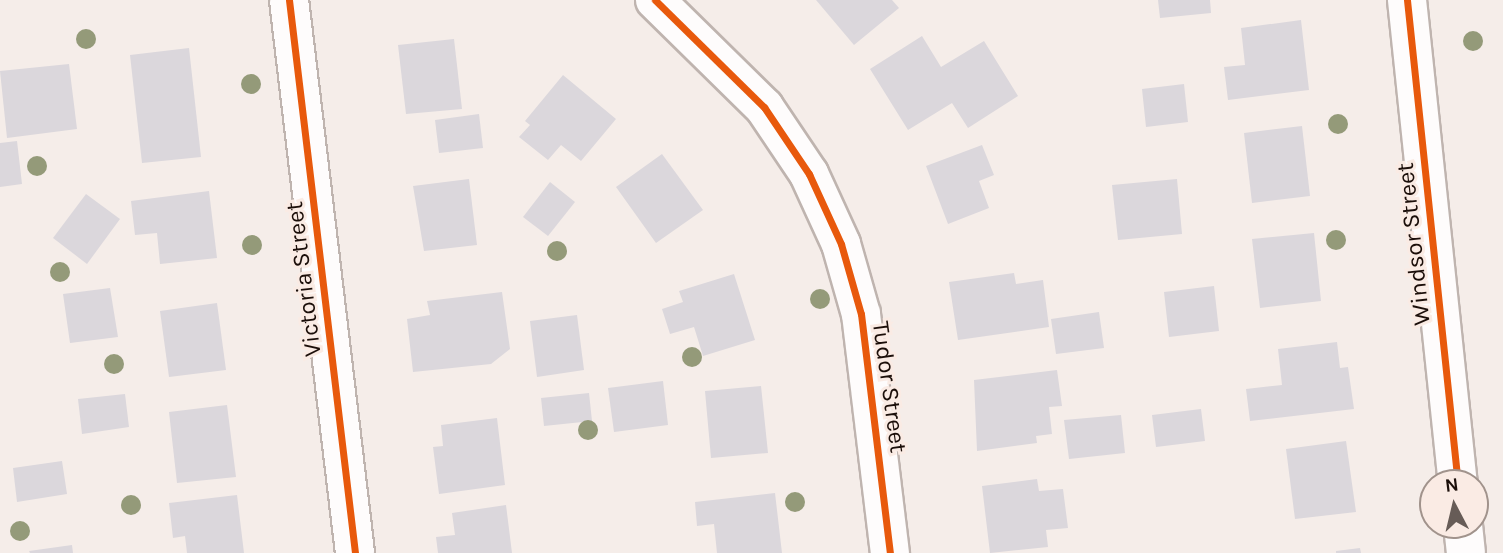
<!DOCTYPE html>
<html>
<head>
<meta charset="utf-8">
<style>
  body { margin:0 }
  #map { position:relative; width:1503px; height:553px; overflow:hidden; background:#f5ede9; font-family:Karla,sans-serif }
  div>[style] { position:absolute }
  .building>* { inset:0; background:#dbd7dc }
  .roads { filter:drop-shadow(2px 0 #bfb4af) drop-shadow(-2px 0 #bfb4af) drop-shadow(0 2px #bfb4af) drop-shadow(0 -2px #bfb4af) }
  .minor>* { height:38px; margin:-19px; padding:0 19px; transform-origin:19px; border-radius:19px; background:#fefcfc }
  .cycleway>* { height:7px; margin:-3.5px; padding:0 3.5px; transform-origin:3.5px; border-radius:3.5px; background:#e8590c }
  .trees>* { width:20px; height:20px; margin:-10px; border-radius:50%; background:#949a79 }
  span { translate:-50% -50%; white-space:nowrap; text-align:center; line-height:1.15; -webkit-text-stroke:6px #faebe4; paint-order:stroke }
  .street-label { font-size:24px; color:#1b0e09 }
  .north { position:absolute; left:1419px; top:469px; width:70px; height:70px; box-sizing:border-box; background:#faebe4; border:2px solid #a1938c; border-radius:50%; rotate:353deg; font-size:19px; font-weight:700; line-height:28px; text-align:center; color:#1b0e09 }
  .north::after { content:''; display:block; margin:auto; width:24px; height:32px; background:#675c57; clip-path:polygon(50% 0,100% 100%,50% 72%,0 100%) }
</style>
</head>
<body>
<div id="map">
  <div class="building">
    <div style="clip-path:polygon(816px 0,892px 0,899px 8px,854px 45px)"></div>
    <div style="clip-path:polygon(1158px 0,1210px 0,1211px 13px,1160px 18px)"></div>
    <div style="clip-path:polygon(1301px 20px,1309px 90px,1228px 100px,1224px 67px,1245px 65px,1241px 28px)"></div>
    <div style="clip-path:polygon(922px 36px,941px 67px,984px 41px,1018px 96px,968px 128px,952px 103px,908px 130px,870px 69px)"></div>
    <div style="clip-path:polygon(454px 39px,462px 109px,406px 114px,398px 45px)"></div>
    <div style="clip-path:polygon(189px 48px,201px 157px,142px 163px,130px 55px)"></div>
    <div style="clip-path:polygon(69px 64px,77px 129px,7px 138px,0 71px)"></div>
    <div style="clip-path:polygon(563px 75px,616px 119px,581px 161px,561px 145px,548px 160px,519px 137px,530px 125px,525px 121px)"></div>
    <div style="clip-path:polygon(1184px 84px,1188px 122px,1146px 127px,1142px 89px)"></div>
    <div style="clip-path:polygon(479px 114px,483px 148px,439px 153px,435px 120px)"></div>
    <div style="clip-path:polygon(1302px 126px,1310px 196px,1252px 203px,1244px 133px)"></div>
    <div style="clip-path:polygon(17px 141px,22px 184px,0 187px,0 143px)"></div>
    <div style="clip-path:polygon(982px 145px,994px 175px,979px 181px,989px 208px,948px 224px,926px 166px)"></div>
    <div style="clip-path:polygon(662px 154px,703px 210px,656px 243px,616px 187px)"></div>
    <div style="clip-path:polygon(469px 179px,477px 245px,424px 251px,413px 186px)"></div>
    <div style="clip-path:polygon(1177px 179px,1182px 234px,1118px 240px,1112px 185px)"></div>
    <div style="clip-path:polygon(550px 182px,575px 202px,548px 236px,523px 217px)"></div>
    <div style="clip-path:polygon(209px 191px,217px 258px,160px 264px,157px 233px,135px 235px,131px 201px)"></div>
    <div style="clip-path:polygon(86px 194px,120px 219px,87px 264px,53px 238px)"></div>
    <div style="clip-path:polygon(1314px 233px,1321px 301px,1260px 308px,1252px 239px)"></div>
    <div style="clip-path:polygon(1014px 273px,1016px 284px,1043px 280px,1049px 327px,958px 340px,949px 282px)"></div>
    <div style="clip-path:polygon(734px 274px,755px 340px,703px 356px,694px 327px,670px 334px,662px 309px,683px 302px,679px 291px)"></div>
    <div style="clip-path:polygon(1214px 286px,1219px 331px,1169px 337px,1164px 292px)"></div>
    <div style="clip-path:polygon(110px 288px,118px 337px,70px 343px,63px 294px)"></div>
    <div style="clip-path:polygon(502px 292px,510px 349px,491px 364px,413px 372px,407px 319px,430px 315px,427px 301px)"></div>
    <div style="clip-path:polygon(217px 303px,226px 370px,169px 377px,160px 311px)"></div>
    <div style="clip-path:polygon(1099px 312px,1104px 348px,1056px 354px,1051px 319px)"></div>
    <div style="clip-path:polygon(577px 315px,584px 370px,537px 377px,530px 321px)"></div>
    <div style="clip-path:polygon(1337px 342px,1340px 368px,1348px 367px,1354px 409px,1250px 421px,1246px 389px,1282px 385px,1278px 349px)"></div>
    <div style="clip-path:polygon(1057px 370px,1062px 406px,1049px 407px,1052px 434px,1036px 436px,1037px 443px,977px 451px,974px 380px)"></div>
    <div style="clip-path:polygon(663px 381px,668px 425px,614px 432px,608px 388px)"></div>
    <div style="clip-path:polygon(761px 386px,768px 453px,711px 458px,705px 391px)"></div>
    <div style="clip-path:polygon(589px 393px,592px 421px,544px 426px,541px 398px)"></div>
    <div style="clip-path:polygon(125px 394px,129px 427px,82px 434px,78px 399px)"></div>
    <div style="clip-path:polygon(227px 405px,236px 477px,177px 483px,169px 412px)"></div>
    <div style="clip-path:polygon(1201px 409px,1205px 441px,1156px 447px,1152px 415px)"></div>
    <div style="clip-path:polygon(1121px 415px,1125px 453px,1069px 459px,1064px 420px)"></div>
    <div style="clip-path:polygon(497px 418px,505px 485px,439px 494px,433px 447px,443px 446px,441px 425px)"></div>
    <div style="clip-path:polygon(1346px 441px,1356px 512px,1295px 519px,1286px 449px)"></div>
    <div style="clip-path:polygon(62px 461px,67px 494px,17px 502px,13px 468px)"></div>
    <div style="clip-path:polygon(1037px 479px,1039px 491px,1063px 489px,1068px 528px,1046px 530px,1048px 547px,990px 553px,982px 486px)"></div>
    <div style="clip-path:polygon(775px 493px,782px 553px,717px 553px,714px 524px,697px 526px,695px 502px)"></div>
    <div style="clip-path:polygon(237px 495px,244px 553px,187px 553px,185px 536px,173px 538px,169px 503px)"></div>
    <div style="clip-path:polygon(506px 505px,512px 553px,438px 553px,436px 537px,455px 535px,452px 513px)"></div>
    <div style="clip-path:polygon(72px 545px,73px 553px,30px 553px,29px 551px)"></div>
    <div style="clip-path:polygon(1360px 548px,1361px 553px,1336px 553px,1336px 551px)"></div>
  </div>
  <div class="roads">
    <div class="minor">
      <div style="left:289px;top:0;width:557px;rotate:83.19deg"></div>
      <div style="left:655px;top:0;width:153px;rotate:44.5deg"></div>
      <div style="left:764px;top:107px;width:81px;rotate:56.1deg"></div>
      <div style="left:809px;top:174px;width:77px;rotate:65.4deg"></div>
      <div style="left:841px;top:244px;width:73px;rotate:74.1deg"></div>
      <div style="left:861px;top:314px;width:241px;rotate:83.1deg"></div>
      <div style="left:1407px;top:0;width:486px;rotate:84deg"></div>
      <div style="left:1463px;top:525px;width:28px;rotate:84deg"></div>
    </div>
  </div>
  <div class="cycleway">
    <div style="left:289px;top:0;width:557px;rotate:83.19deg"></div>
    <div style="left:655px;top:0;width:153px;rotate:44.5deg"></div>
    <div style="left:764px;top:107px;width:81px;rotate:56.1deg"></div>
    <div style="left:809px;top:174px;width:77px;rotate:65.4deg"></div>
    <div style="left:841px;top:244px;width:73px;rotate:74.1deg"></div>
    <div style="left:861px;top:314px;width:241px;rotate:83.1deg"></div>
    <div style="left:1407px;top:0;width:486px;rotate:84deg"></div>
  </div>
  <div class="trees">
    <div style="left:86px;top:39px"></div>
    <div style="left:1473px;top:41px"></div>
    <div style="left:251px;top:84px"></div>
    <div style="left:1338px;top:124px"></div>
    <div style="left:37px;top:166px"></div>
    <div style="left:1336px;top:240px"></div>
    <div style="left:252px;top:245px"></div>
    <div style="left:557px;top:251px"></div>
    <div style="left:60px;top:272px"></div>
    <div style="left:820px;top:299px"></div>
    <div style="left:692px;top:357px"></div>
    <div style="left:114px;top:364px"></div>
    <div style="left:588px;top:430px"></div>
    <div style="left:795px;top:502px"></div>
    <div style="left:131px;top:505px"></div>
    <div style="left:20px;top:531px"></div>
  </div>
  <div class="street-label">
    <span style="left:1414px;top:244px;rotate:-96deg">Windsor Street</span>
    <span style="left:304px;top:279px;rotate:-97deg">Victoria Street</span>
    <span style="left:889px;top:387px;rotate:82deg">Tudor Street</span>
  </div>
  <div class="north">N</div>
</div>
</body>
</html>
